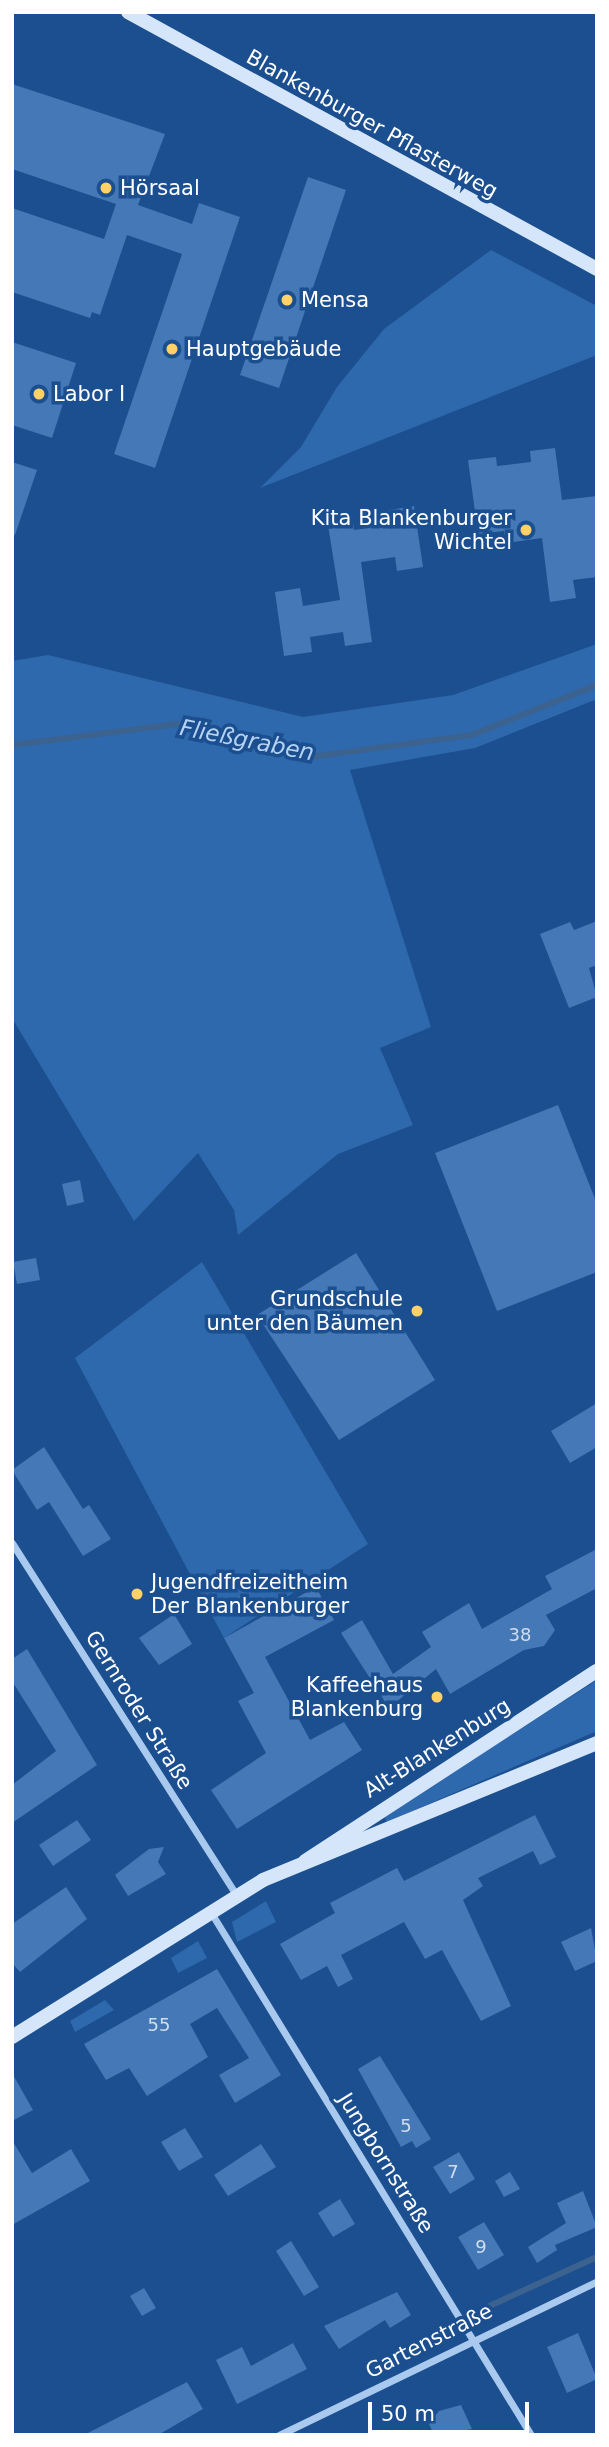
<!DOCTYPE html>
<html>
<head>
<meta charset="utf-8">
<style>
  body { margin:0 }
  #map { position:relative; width:609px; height:2447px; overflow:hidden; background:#1b4f8f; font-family:"DejaVu Sans",sans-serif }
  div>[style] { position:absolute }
  .green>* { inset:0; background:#2e69ad }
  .stream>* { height:6px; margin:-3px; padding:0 3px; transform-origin:3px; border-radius:3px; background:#3c6290 }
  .building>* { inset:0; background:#4478b7 }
  .minor>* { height:7px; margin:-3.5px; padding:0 3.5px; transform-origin:3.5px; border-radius:3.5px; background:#a9c9ee }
  .secondary>* { height:14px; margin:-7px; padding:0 7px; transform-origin:7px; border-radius:7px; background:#d6e6fa }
  .dots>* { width:19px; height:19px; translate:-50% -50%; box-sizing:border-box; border:4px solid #1b4f8f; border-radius:50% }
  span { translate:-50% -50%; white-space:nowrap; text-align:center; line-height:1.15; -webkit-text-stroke:7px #1b4f8f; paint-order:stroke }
  .number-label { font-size:18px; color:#d0dded }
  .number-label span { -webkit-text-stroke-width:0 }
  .street-label { font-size:21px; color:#fff }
  .poi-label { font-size:21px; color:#fff }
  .left { translate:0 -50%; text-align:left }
  .right { translate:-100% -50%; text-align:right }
  .water-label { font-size:23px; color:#b5d3f5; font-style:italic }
  .frame { position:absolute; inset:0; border:14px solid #fff; pointer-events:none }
  .scale { position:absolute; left:368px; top:2402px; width:161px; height:32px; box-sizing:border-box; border:4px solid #fff; border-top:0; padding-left:9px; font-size:21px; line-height:24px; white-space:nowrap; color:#fff; -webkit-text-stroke:5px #1b4f8f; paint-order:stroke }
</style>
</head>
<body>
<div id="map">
  <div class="green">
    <div style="clip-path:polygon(491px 250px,597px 306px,597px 355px,260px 488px,301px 447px,337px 387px,384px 329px)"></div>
    <div style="clip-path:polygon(597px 644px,597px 699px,475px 748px,350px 770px,431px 1027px,380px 1048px,413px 1125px,338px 1154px,238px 1235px,234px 1210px,198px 1153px,134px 1221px,12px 1018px,12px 661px,48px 655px,303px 717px,453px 695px)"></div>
    <div style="clip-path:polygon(202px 1262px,368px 1544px,224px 1638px,75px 1358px)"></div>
    <div style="clip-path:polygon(597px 1680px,597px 1731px,387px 1822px,384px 1816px)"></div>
    <div style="clip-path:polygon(266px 1901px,276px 1922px,237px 1942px,232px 1922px)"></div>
    <div style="clip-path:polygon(198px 1941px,207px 1958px,178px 1973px,171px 1958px)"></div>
    <div style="clip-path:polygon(105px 2000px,114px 2010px,75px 2032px,70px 2021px)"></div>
  </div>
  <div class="stream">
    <div style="left:12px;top:745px;width:166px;rotate:-7.3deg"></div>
    <div style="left:177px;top:724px;width:138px;rotate:13.8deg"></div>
    <div style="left:311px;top:757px;width:162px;rotate:-7.8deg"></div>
    <div style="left:472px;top:735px;width:135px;rotate:-21.8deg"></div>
    <div style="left:485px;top:2308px;width:123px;rotate:-24.5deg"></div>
  </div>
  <div class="building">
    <div style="clip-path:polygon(12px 84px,165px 134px,138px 205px,192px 224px,199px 203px,240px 217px,155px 468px,114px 454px,182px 254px,127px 235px,100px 315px,92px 312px,90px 318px,12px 292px,12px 208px,104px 239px,116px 204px,12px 169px)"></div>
    <div style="clip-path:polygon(308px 177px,346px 190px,279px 388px,240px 375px)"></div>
    <div style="clip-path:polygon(12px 342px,76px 363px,52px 438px,12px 425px)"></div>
    <div style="clip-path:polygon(555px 448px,562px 500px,597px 496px,597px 577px,573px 580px,576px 598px,550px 602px,542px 538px,506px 543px,504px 531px,478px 534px,468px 460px,496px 457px,497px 466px,531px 462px,530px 451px)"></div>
    <div style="clip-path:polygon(12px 462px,37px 470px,15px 535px,12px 534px)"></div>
    <div style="clip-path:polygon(414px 506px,423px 567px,397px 571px,395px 557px,361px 562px,372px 642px,345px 646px,343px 632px,310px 637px,312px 652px,284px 656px,275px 592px,300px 588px,303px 606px,340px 600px,327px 519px,352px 515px,354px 530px,391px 524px,389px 510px)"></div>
    <div style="clip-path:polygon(597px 921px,597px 965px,589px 968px,597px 997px,569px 1008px,540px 934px,570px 922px,574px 930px)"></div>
    <div style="clip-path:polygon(558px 1105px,597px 1204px,597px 1272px,497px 1311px,435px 1153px)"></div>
    <div style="clip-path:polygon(80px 1180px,84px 1202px,67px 1206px,62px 1184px)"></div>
    <div style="clip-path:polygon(356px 1253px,435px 1380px,339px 1440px,257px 1315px)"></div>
    <div style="clip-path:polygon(36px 1258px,40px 1280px,17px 1284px,13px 1262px)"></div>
    <div style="clip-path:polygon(597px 1403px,597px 1447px,570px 1463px,551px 1431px)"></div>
    <div style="clip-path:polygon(44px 1447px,83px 1509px,89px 1505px,111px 1539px,83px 1556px,49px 1502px,37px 1510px,12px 1470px)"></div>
    <div style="clip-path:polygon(597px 1549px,597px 1588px,546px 1615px,555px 1630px,544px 1646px,524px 1650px,450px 1694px,436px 1669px,389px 1708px,341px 1633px,362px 1620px,393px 1674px,431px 1647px,422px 1632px,469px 1603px,482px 1629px,552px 1589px,545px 1576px)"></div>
    <div style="clip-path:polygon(316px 1587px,334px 1620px,265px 1657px,310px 1740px,344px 1722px,362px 1750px,237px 1829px,211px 1790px,266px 1753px,238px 1701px,254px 1693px,224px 1638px)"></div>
    <div style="clip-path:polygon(174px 1614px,192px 1644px,159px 1665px,139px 1638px)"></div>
    <div style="clip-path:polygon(27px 1649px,97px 1765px,12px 1823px,12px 1785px,56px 1751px,12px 1681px,12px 1659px)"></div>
    <div style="clip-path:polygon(535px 1815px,556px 1857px,540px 1865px,533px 1851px,478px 1878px,483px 1886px,463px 1900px,511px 2006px,481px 2021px,442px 1950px,425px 1959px,404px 1922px,341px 1955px,353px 1979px,338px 1987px,327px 1966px,301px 1980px,280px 1944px,335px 1913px,330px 1903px,397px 1868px,404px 1881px)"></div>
    <div style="clip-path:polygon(77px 1820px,91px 1840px,53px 1866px,39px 1845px)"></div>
    <div style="clip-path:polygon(164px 1847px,158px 1862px,166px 1874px,128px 1896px,115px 1875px,149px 1849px)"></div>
    <div style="clip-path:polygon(66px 1887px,87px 1919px,20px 1972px,12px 1963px,12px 1924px)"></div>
    <div style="clip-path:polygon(591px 1928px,597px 1961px,575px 1971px,561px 1942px)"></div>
    <div style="clip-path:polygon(217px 1969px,281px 2075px,235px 2103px,219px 2075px,249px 2058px,217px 2008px,190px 2024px,208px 2057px,147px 2096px,129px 2068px,106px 2080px,84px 2044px)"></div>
    <div style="clip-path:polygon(380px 2056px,431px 2139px,416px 2148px,412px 2141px,401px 2147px,358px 2069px)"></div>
    <div style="clip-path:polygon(12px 2073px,33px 2110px,12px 2121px)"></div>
    <div style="clip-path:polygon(185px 2128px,203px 2157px,179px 2171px,161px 2142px)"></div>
    <div style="clip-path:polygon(12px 2140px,32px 2173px,71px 2149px,90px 2181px,12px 2225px)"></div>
    <div style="clip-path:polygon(261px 2144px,276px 2167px,228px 2196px,214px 2175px)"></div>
    <div style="clip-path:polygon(459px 2152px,475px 2179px,450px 2194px,433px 2167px)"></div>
    <div style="clip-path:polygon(510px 2172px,520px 2189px,504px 2197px,495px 2181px)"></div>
    <div style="clip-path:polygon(583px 2191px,597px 2227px,555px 2245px,557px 2250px,537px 2263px,528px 2247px,566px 2223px,557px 2203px)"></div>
    <div style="clip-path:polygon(340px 2199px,355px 2224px,333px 2237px,318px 2213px)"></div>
    <div style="clip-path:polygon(484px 2222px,504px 2255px,478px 2270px,458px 2237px)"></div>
    <div style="clip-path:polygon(291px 2241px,319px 2287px,304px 2296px,276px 2251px)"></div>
    <div style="clip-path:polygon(144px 2288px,156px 2308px,142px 2316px,130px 2296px)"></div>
    <div style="clip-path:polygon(397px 2292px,411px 2315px,390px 2328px,385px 2320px,339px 2349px,324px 2326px)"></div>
    <div style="clip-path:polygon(578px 2333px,597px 2379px,567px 2393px,547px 2347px)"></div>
    <div style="clip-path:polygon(293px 2343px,307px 2369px,237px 2404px,216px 2360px,242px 2347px,251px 2366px)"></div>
    <div style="clip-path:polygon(187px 2382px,203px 2409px,158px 2435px,84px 2435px)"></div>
    <div style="clip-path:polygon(461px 2405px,472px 2429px,434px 2435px,429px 2424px,439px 2411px)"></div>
  </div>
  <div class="minor">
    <div style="left:12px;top:1543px;width:417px;rotate:57.5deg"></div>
    <div style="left:210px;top:1911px;width:615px;rotate:58.51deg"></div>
    <div style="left:279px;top:2435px;width:353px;rotate:-25.8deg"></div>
  </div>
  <div class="secondary">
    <div style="left:128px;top:12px;width:535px;rotate:28.72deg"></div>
    <div style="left:305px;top:1861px;width:348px;rotate:-33.1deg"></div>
    <div style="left:12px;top:2037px;width:296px;rotate:-32deg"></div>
    <div style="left:263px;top:1880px;width:361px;rotate:-22.3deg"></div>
  </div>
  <div class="dots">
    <div style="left:106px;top:188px;background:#ffd166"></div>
    <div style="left:287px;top:300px;background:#ffd166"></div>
    <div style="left:172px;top:349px;background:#ffd166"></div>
    <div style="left:39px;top:394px;background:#ffd166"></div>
    <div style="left:526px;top:530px;background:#ffd166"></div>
    <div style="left:417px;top:1311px;background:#ffd166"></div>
    <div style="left:137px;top:1594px;background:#ffd166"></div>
    <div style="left:437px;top:1697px;background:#ffd166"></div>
  </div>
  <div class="number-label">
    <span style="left:520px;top:1635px">38</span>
    <span style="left:159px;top:2025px">55</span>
    <span style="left:406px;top:2126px">5</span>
    <span style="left:453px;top:2172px">7</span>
    <span style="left:481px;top:2247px">9</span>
  </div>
  <div class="street-label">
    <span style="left:372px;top:124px;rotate:29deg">Blankenburger Pflasterweg</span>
    <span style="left:139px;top:1710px;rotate:58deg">Gernroder Straße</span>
    <span style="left:437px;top:1748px;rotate:-32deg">Alt-Blankenburg</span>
    <span style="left:386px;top:2163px;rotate:58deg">Jungbornstraße</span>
    <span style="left:429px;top:2341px;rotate:-27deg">Gartenstraße</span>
  </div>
  <div class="poi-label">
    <span class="left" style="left:120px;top:188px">Hörsaal</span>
    <span class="left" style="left:301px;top:300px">Mensa</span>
    <span class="left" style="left:186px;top:349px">Hauptgebäude</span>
    <span class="left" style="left:53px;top:394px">Labor I</span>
    <span class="right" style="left:512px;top:530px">Kita Blankenburger<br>Wichtel</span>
    <span class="right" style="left:403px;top:1311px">Grundschule<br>unter den Bäumen</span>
    <span class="left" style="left:151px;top:1594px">Jugendfreizeitheim<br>Der Blankenburger</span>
    <span class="right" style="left:423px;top:1697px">Kaffeehaus<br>Blankenburg</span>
  </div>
  <div class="water-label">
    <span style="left:247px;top:740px;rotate:11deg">Fließgraben</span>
  </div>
  <div class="frame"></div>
  <div class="scale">50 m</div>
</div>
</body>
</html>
